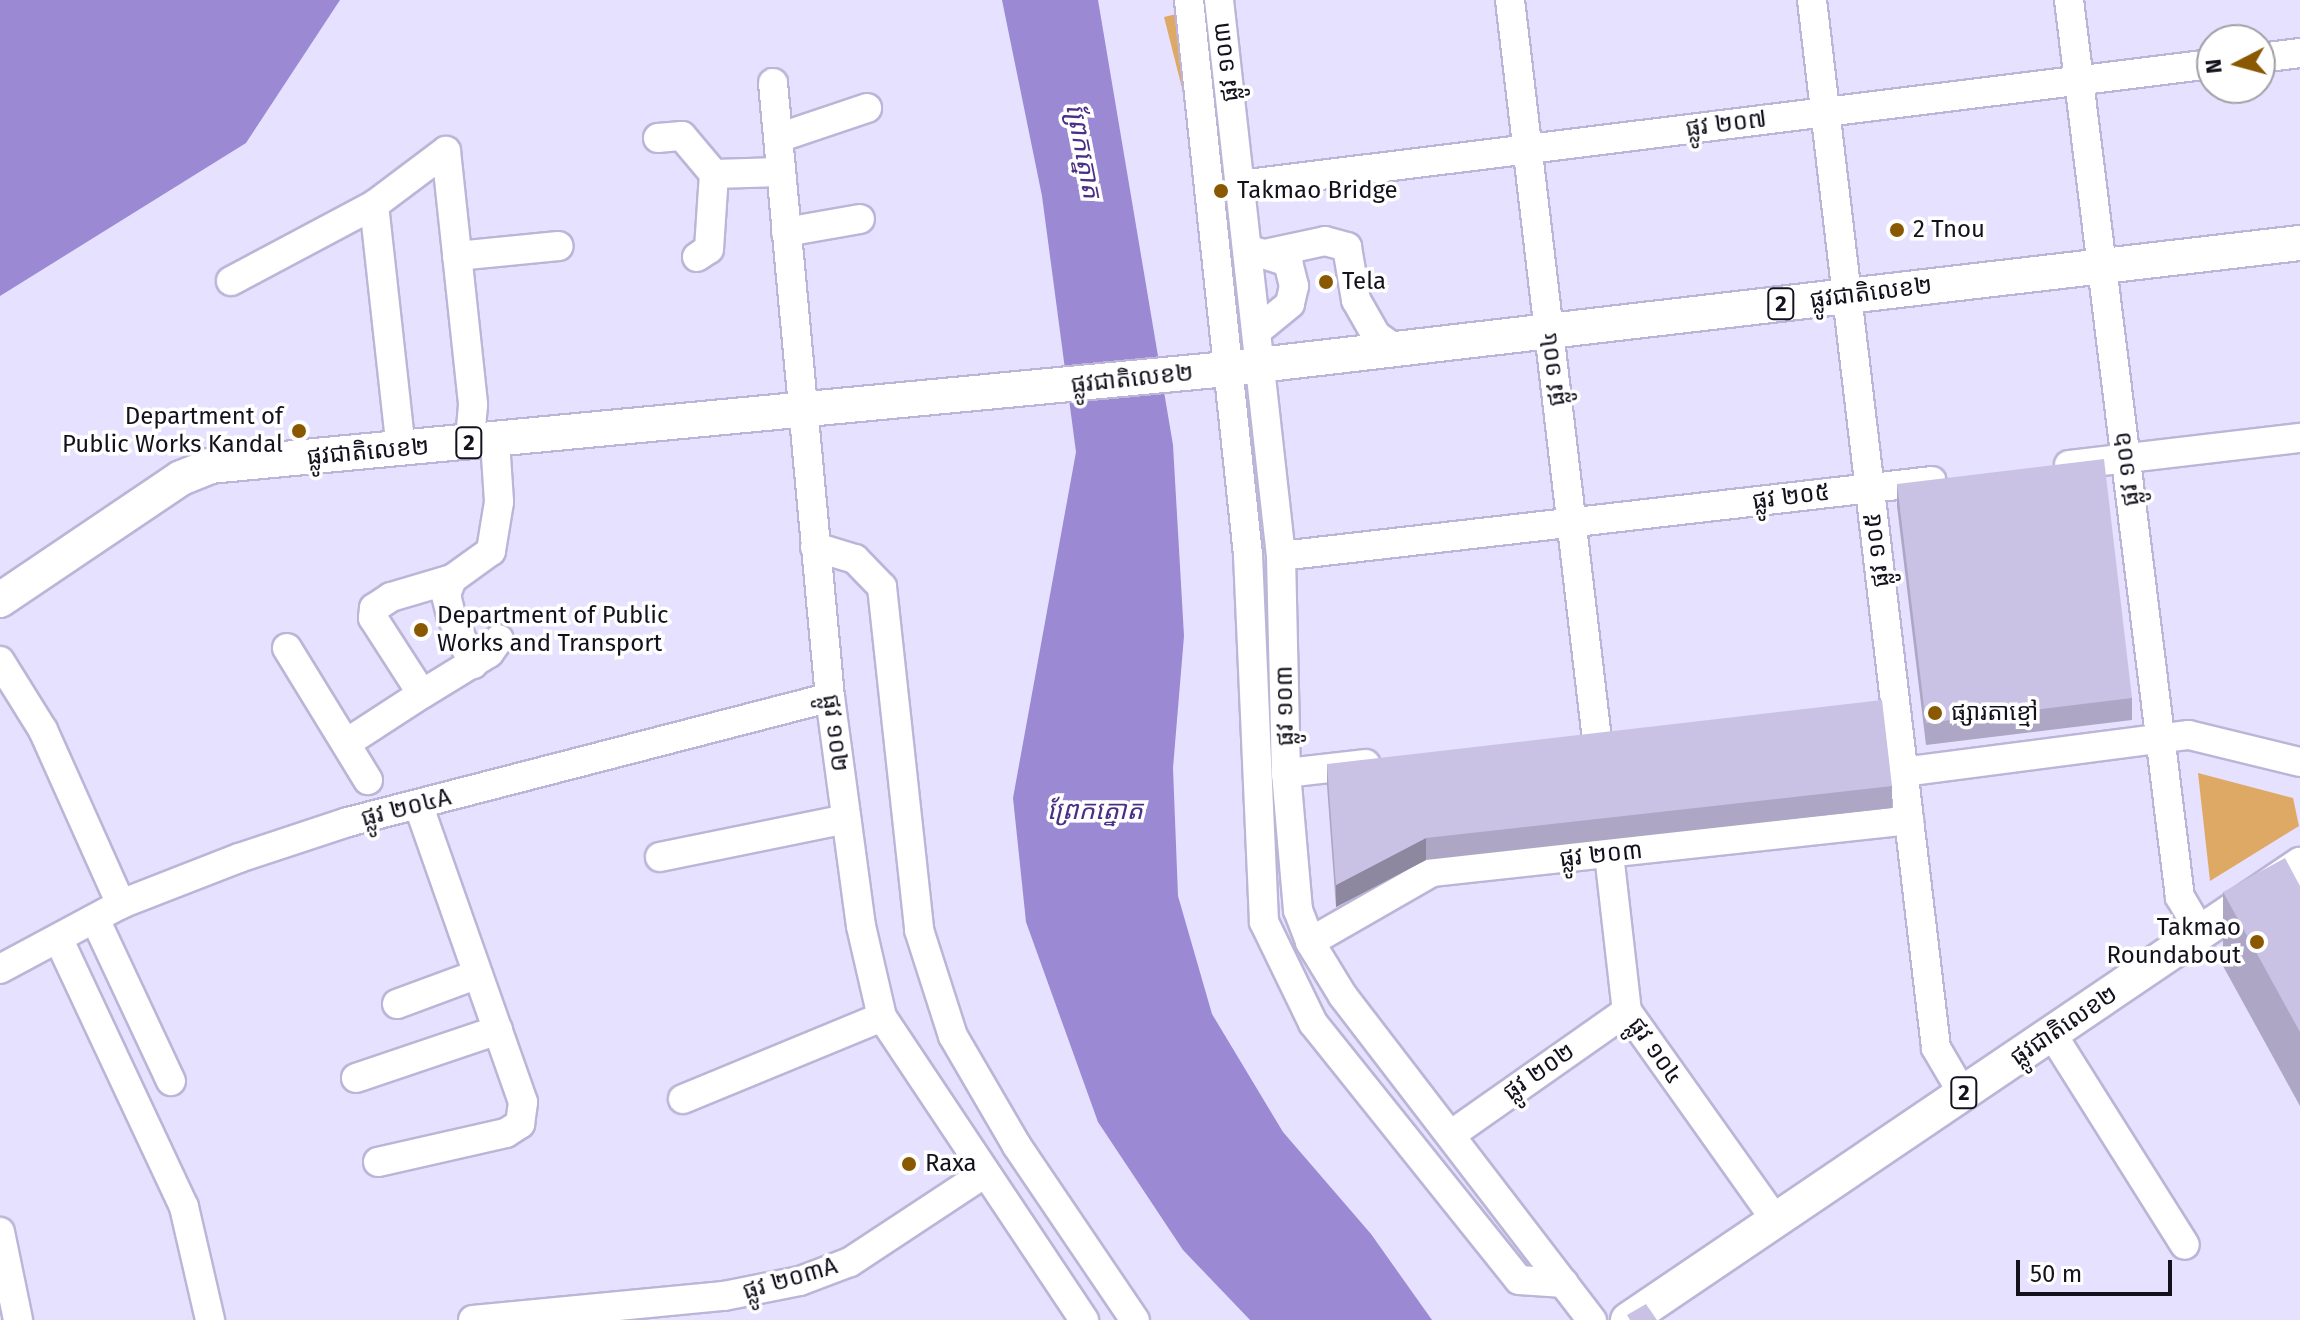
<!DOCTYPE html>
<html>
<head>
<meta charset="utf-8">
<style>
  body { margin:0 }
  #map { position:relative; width:2300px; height:1320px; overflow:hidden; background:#e6e1fe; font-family:"Fira Sans","Noto Sans Khmer",sans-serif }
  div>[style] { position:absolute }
  .green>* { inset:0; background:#dea965 }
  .water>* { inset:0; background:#9b89d4 }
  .roads { filter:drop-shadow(2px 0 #bcb5d7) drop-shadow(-2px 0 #bcb5d7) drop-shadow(0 2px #bcb5d7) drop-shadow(0 -2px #bcb5d7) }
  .minor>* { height:28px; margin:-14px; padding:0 14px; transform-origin:14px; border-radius:14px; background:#fff }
  .major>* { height:34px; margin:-17px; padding:0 17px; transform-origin:17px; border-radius:17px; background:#fff }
  .wall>* { inset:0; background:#ada7c5 }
  .shaded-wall>* { inset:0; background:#8d88a0 }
  .building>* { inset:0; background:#c9c2e5 }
  .dots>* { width:22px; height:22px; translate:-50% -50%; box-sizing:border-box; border:4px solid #fff; border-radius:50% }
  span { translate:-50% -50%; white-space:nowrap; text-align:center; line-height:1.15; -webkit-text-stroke:7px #fff; paint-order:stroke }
  .shield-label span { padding:2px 6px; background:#fff; border:2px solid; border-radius:6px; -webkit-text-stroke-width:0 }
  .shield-label { font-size:22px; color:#14111d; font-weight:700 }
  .street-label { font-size:24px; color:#14111d }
  .poi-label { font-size:24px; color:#14111d }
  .left { translate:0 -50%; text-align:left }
  .right { translate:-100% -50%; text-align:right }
  .water-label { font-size:26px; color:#4b2e86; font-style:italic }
  .north { position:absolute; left:2196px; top:24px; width:80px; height:80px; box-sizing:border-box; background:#fff; border:2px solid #a1a0a5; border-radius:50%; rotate:264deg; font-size:22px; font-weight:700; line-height:32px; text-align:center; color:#14111d }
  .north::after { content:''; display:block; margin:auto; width:28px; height:36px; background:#895800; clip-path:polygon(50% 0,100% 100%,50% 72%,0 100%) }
  .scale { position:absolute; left:2016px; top:1260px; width:156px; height:36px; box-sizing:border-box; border:4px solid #14111d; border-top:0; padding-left:10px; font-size:24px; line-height:28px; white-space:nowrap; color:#14111d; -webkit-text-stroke:6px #fff; paint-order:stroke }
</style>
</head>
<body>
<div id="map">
  <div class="green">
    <div style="clip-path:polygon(1181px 13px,1196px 143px,1164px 17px)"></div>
    <div style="clip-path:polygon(2198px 773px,2293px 798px,2299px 826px,2210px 881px)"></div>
  </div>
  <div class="water">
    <div style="clip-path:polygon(0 0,340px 0,246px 143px,0 296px)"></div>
    <div style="clip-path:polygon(1002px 0,1098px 0,1173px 445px,1184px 636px,1173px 768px,1178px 896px,1212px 1014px,1283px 1132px,1371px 1234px,1432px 1320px,1250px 1320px,1183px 1250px,1098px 1122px,1026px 922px,1013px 798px,1076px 452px,1042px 196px)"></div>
  </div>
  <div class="roads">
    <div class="minor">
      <div style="left:1189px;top:0;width:558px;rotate:83.93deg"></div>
      <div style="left:1248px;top:555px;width:367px;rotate:87.5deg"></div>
      <div style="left:1264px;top:922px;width:112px;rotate:64.1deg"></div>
      <div style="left:1313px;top:1023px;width:329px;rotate:51.3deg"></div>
      <div style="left:1519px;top:1280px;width:45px;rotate:3.8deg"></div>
      <div style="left:1219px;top:0;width:559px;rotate:83.64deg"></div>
      <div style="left:1281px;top:556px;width:217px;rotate:88.7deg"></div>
      <div style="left:1286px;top:773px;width:138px;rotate:85deg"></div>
      <div style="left:1298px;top:910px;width:34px;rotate:69deg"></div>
      <div style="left:1310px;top:942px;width:63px;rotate:58.6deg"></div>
      <div style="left:1343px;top:996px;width:409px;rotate:52.5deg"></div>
      <div style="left:1510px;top:0;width:744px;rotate:83.29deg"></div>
      <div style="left:1812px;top:0;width:1055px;rotate:83.25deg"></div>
      <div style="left:1936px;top:1048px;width:53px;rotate:59.6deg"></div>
      <div style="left:2069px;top:0;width:904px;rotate:82.95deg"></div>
      <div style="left:2180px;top:897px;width:42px;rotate:59.7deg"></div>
      <div style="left:2260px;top:58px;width:40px;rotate:-7.1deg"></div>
      <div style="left:773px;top:83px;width:617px;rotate:84.7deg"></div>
      <div style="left:830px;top:697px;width:231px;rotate:82.3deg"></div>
      <div style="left:861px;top:926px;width:93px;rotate:77deg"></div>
      <div style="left:882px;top:1017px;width:364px;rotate:56.3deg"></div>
      <div style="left:658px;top:138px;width:24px;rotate:-5deg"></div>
      <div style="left:682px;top:136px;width:50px;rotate:49.9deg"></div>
      <div style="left:714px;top:174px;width:67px;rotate:-1.7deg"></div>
      <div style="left:778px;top:138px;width:94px;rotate:-18.6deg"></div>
      <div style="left:1240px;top:185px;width:980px;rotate:-7.1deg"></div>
      <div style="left:374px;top:205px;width:245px;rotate:83.7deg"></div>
      <div style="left:786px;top:232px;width:75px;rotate:-10deg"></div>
      <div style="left:1257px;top:252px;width:33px;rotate:18deg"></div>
      <div style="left:1288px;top:262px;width:25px;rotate:76deg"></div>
      <div style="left:1294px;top:286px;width:18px;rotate:103deg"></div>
      <div style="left:1290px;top:304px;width:43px;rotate:140.7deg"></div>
      <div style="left:1265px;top:254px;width:61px;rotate:-12.2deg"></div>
      <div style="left:1325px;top:241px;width:23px;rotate:15deg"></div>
      <div style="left:1347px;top:247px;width:54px;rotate:80.4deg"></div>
      <div style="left:1356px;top:300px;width:40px;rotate:60.3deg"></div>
      <div style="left:1376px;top:335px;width:24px;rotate:36deg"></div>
      <div style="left:457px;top:256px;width:102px;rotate:-5.6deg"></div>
      <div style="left:697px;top:257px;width:14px;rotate:-34deg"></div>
      <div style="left:709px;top:249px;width:75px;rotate:-86.2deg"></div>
      <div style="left:231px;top:281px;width:162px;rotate:-28deg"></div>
      <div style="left:374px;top:205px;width:90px;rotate:-36.9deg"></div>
      <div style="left:446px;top:151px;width:255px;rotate:83.9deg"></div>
      <div style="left:473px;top:405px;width:38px;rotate:95deg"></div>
      <div style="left:495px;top:441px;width:61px;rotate:86.2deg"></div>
      <div style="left:499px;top:502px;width:50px;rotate:99.3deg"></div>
      <div style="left:491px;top:551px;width:48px;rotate:144.3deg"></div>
      <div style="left:452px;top:579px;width:64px;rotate:163.6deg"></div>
      <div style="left:391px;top:597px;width:20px;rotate:147deg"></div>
      <div style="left:374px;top:608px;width:10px;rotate:96deg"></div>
      <div style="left:373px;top:618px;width:90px;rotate:57.2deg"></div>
      <div style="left:422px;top:694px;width:79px;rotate:-31.5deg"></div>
      <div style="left:489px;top:653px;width:17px;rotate:-54deg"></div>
      <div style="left:2069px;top:465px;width:233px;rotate:-6.7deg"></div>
      <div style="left:815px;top:547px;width:42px;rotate:16.7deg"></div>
      <div style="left:855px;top:559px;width:39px;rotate:46deg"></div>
      <div style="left:882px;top:587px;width:345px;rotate:83.8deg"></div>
      <div style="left:919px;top:930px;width:111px;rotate:72.2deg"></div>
      <div style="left:953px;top:1036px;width:127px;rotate:59.8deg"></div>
      <div style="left:1017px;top:1146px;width:210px;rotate:55.9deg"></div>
      <div style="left:1281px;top:556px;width:655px;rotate:-6.57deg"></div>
      <div style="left:452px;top:579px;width:17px;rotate:111deg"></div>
      <div style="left:446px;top:595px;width:21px;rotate:76deg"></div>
      <div style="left:451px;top:615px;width:54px;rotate:65.8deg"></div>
      <div style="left:287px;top:648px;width:155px;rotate:58.5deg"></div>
      <div style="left:0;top:661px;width:81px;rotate:58.1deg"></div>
      <div style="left:43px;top:730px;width:191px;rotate:65.9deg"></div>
      <div style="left:348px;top:742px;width:88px;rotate:-33deg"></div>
      <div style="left:1903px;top:772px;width:288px;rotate:-7.4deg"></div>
      <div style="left:2189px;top:735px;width:114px;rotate:13.7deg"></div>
      <div style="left:1286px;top:773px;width:80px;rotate:-6.5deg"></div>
      <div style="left:1609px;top:854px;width:158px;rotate:83.5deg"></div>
      <div style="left:1627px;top:1011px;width:257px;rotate:54.6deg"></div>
      <div style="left:660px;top:857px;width:190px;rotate:-11.5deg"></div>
      <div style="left:95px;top:919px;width:179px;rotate:64.9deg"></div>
      <div style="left:59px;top:940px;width:295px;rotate:64.9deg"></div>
      <div style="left:184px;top:1207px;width:116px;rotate:77deg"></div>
      <div style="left:1310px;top:942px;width:141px;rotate:-29.8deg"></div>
      <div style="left:1432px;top:872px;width:480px;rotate:-6.2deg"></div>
      <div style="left:0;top:969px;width:137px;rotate:-28.2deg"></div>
      <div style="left:121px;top:904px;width:127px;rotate:-21.3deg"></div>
      <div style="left:239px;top:858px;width:115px;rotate:-18.3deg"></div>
      <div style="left:348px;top:822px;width:498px;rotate:-14.5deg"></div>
      <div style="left:397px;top:1004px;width:86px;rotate:-20.3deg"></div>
      <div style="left:2052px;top:1034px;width:249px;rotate:57.8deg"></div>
      <div style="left:356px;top:1078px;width:150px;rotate:-18.7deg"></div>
      <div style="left:683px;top:1099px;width:215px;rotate:-22.4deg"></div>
      <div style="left:1452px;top:1134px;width:214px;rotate:-35.1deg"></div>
      <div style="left:378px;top:1162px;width:131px;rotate:-12.8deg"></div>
      <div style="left:506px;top:1133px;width:17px;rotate:-33deg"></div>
      <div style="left:520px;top:1124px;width:22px;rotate:-82deg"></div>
      <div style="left:523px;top:1102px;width:314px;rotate:-109.4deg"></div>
      <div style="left:0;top:1232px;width:90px;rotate:78.4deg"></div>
      <div style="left:473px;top:1320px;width:252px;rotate:-5.5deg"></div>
      <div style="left:724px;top:1296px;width:77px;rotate:-11.2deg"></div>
      <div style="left:800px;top:1281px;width:53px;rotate:-20.8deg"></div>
      <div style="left:850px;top:1262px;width:162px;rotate:-33.4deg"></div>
    </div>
    <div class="major">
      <div style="left:0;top:600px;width:218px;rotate:-34deg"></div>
      <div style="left:181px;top:478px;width:31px;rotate:-22deg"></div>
      <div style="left:210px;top:466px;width:1012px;rotate:-5.45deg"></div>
      <div style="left:1217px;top:370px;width:1090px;rotate:-6.69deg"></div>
      <div style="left:1628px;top:1320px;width:812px;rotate:-34.1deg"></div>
    </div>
  </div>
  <div class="wall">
    <div style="clip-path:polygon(1897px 484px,2132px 698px,2132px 720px,1926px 745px,1897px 506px)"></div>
    <div style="clip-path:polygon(1327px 764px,1892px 786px,1892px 808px,1426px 860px,1336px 907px,1327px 786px)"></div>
    <div style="clip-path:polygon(2300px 886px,2300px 1106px,2223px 966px,2223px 892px)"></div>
  </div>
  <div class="shaded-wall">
    <div style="clip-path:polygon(1426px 838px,1426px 860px,1336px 907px,1336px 885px)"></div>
  </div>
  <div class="building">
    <div style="clip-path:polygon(2104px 459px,2132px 698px,1926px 723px,1897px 484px)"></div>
    <div style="clip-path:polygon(1882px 700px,1892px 786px,1426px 838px,1336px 885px,1327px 764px)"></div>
    <div style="clip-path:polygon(2285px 858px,2300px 886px,2300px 1032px,2223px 892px)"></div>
    <div style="clip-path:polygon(1646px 1304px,1657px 1320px,1630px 1320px,1627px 1315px)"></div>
  </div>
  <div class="dots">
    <div style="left:1221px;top:191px;background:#895800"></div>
    <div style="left:1897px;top:230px;background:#895800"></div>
    <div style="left:1326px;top:282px;background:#895800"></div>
    <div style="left:299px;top:431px;background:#895800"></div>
    <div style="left:421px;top:630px;background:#895800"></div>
    <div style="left:1935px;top:713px;background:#895800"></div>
    <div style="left:2257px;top:942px;background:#895800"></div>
    <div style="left:909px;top:1164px;background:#895800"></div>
  </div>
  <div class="shield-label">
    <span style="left:1781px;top:304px">2</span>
    <span style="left:469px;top:443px">2</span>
    <span style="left:1964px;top:1093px">2</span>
  </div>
  <div class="street-label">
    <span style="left:1226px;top:62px;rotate:-97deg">ផ្លូវ ១០៣</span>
    <span style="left:1726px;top:124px;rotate:-7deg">ផ្លូវ ២០៧</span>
    <span style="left:1871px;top:293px;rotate:-7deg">ផ្លូវជាតិលេខ២</span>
    <span style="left:1553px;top:369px;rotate:-97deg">ផ្លូវ ១០៤</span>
    <span style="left:1132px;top:379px;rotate:-6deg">ផ្លូវជាតិលេខ២</span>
    <span style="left:368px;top:452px;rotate:-5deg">ផ្លូវជាតិលេខ២</span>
    <span style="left:2127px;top:469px;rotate:-97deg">ផ្លូវ ១០៦</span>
    <span style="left:1791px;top:497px;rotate:-7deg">ផ្លូវ ២០៥</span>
    <span style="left:1877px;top:550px;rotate:-97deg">ផ្លូវ ១០៥</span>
    <span style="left:1285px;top:706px;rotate:-91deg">ផ្លូវ ១០៣</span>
    <span style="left:835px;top:733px;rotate:83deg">ផ្លូវ ១០២</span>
    <span style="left:406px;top:808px;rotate:-14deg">ផ្លូវ ២០៤A</span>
    <span style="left:1601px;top:855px;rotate:-6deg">ផ្លូវ ២០៣</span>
    <span style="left:2064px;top:1026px;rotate:-34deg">ផ្លូវជាតិលេខ២</span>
    <span style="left:1655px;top:1051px;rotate:55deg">ផ្លូវ ១០៤</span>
    <span style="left:1539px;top:1072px;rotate:-35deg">ផ្លូវ ២០២</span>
    <span style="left:790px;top:1279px;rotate:-16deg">ផ្លូវ ២០៣A</span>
  </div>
  <div class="poi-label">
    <span class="left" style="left:1237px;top:191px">Takmao Bridge</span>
    <span class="left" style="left:1913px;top:230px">2 Tnou</span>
    <span class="left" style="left:1342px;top:282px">Tela</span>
    <span class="right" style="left:283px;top:431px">Department of<br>Public Works Kandal</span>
    <span class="left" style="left:437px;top:630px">Department of Public<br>Works and Transport</span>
    <span class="left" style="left:1951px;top:713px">ផ្សារតាខ្មៅ</span>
    <span class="right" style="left:2241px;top:942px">Takmao<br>Roundabout</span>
    <span class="left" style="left:925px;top:1164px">Raxa</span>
  </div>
  <div class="water-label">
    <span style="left:1083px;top:151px;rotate:79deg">ព្រែកត្នោត</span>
    <span style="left:1095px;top:811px">ព្រែកត្នោត</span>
  </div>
  <div class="north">N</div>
  <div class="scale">50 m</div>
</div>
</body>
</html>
